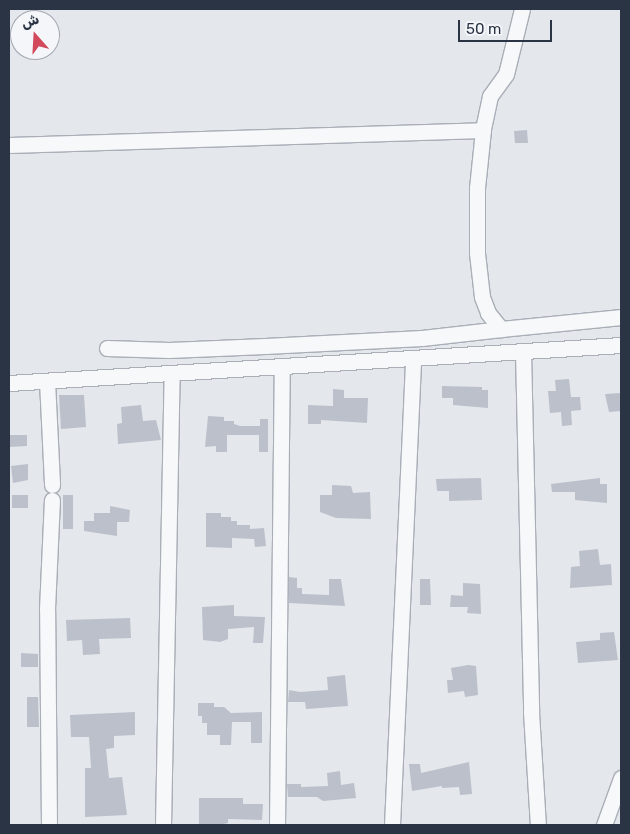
<!DOCTYPE html>
<html>
<head>
<meta charset="utf-8">
<style>
  body { margin:0 }
  #map { position:relative; width:630px; height:834px; overflow:hidden; background:#e4e7ec; font-family:Rubik,Cairo,sans-serif }
  div>[style] { position:absolute }
  .building>* { inset:0; background:#bbc0ca }
  .roads { filter:drop-shadow(1px 0 #a9aeb7) drop-shadow(-1px 0 #a9aeb7) drop-shadow(0 1px #a9aeb7) drop-shadow(0 -1px #a9aeb7) }
  .minor>* { height:15px; margin:-7.5px; padding:0 7.5px; transform-origin:7.5px; border-radius:7.5px; background:#f7f8fa }
  span { translate:-50% -50%; white-space:nowrap; text-align:center; line-height:1.15; -webkit-text-stroke:4px #f4f6f9; paint-order:stroke }
  .frame { position:absolute; inset:0; border:10px solid #2b3445; pointer-events:none }
  .north { position:absolute; left:10px; top:10px; width:50px; height:50px; box-sizing:border-box; background:#f4f6f9; border:1px solid #a4a8b1; border-radius:50%; rotate:341deg; font-size:14px; font-weight:700; line-height:20px; text-align:center; color:#2b3445 }
  .north::after { content:''; display:block; margin:auto; width:18px; height:22px; background:#d1495b; clip-path:polygon(50% 0,100% 100%,50% 72%,0 100%) }
  .scale { position:absolute; left:458px; top:20px; width:94px; height:22px; box-sizing:border-box; border:2px solid #2b3445; border-top:0; padding-left:6px; font-size:15px; line-height:18px; white-space:nowrap; color:#2b3445; -webkit-text-stroke:4px #f4f6f9; paint-order:stroke }
</style>
</head>
<body>
<div id="map">
  <div class="building">
    <div style="clip-path:polygon(527px 130px,528px 143px,515px 143px,514px 131px)"></div>
    <div style="clip-path:polygon(569px 379px,571px 397px,580px 397px,581px 410px,571px 411px,572px 425px,562px 426px,561px 412px,550px 413px,548px 391px,556px 391px,555px 380px)"></div>
    <div style="clip-path:polygon(442px 386px,482px 387px,482px 390px,488px 390px,488px 408px,453px 405px,453px 398px,442px 398px)"></div>
    <div style="clip-path:polygon(333px 389px,344px 390px,344px 398px,368px 398px,367px 423px,321px 420px,321px 424px,308px 424px,308px 405px,333px 406px)"></div>
    <div style="clip-path:polygon(621px 393px,621px 411px,609px 412px,605px 394px)"></div>
    <div style="clip-path:polygon(59px 395px,84px 395px,86px 427px,61px 429px)"></div>
    <div style="clip-path:polygon(141px 405px,143px 421px,156px 420px,161px 440px,118px 444px,117px 424px,122px 423px,121px 407px)"></div>
    <div style="clip-path:polygon(208px 416px,224px 417px,224px 421px,234px 421px,234px 424px,240px 426px,260px 426px,260px 419px,268px 419px,268px 452px,259px 452px,259px 435px,227px 435px,227px 452px,216px 452px,216px 446px,205px 447px)"></div>
    <div style="clip-path:polygon(9px 435px,27px 435px,27px 446px,9px 447px)"></div>
    <div style="clip-path:polygon(28px 464px,28px 480px,13px 483px,11px 466px)"></div>
    <div style="clip-path:polygon(481px 478px,482px 500px,449px 501px,449px 491px,437px 491px,436px 479px)"></div>
    <div style="clip-path:polygon(600px 478px,600px 484px,607px 484px,607px 503px,575px 500px,575px 492px,552px 492px,551px 484px)"></div>
    <div style="clip-path:polygon(332px 485px,351px 486px,353px 493px,370px 492px,371px 519px,336px 518px,320px 512px,320px 495px,332px 495px)"></div>
    <div style="clip-path:polygon(12px 495px,28px 495px,28px 508px,12px 508px)"></div>
    <div style="clip-path:polygon(63px 495px,73px 495px,73px 529px,63px 529px)"></div>
    <div style="clip-path:polygon(110px 506px,130px 510px,129px 522px,117px 522px,117px 536px,84px 531px,84px 521px,94px 521px,94px 513px,110px 513px)"></div>
    <div style="clip-path:polygon(206px 513px,221px 513px,221px 517px,231px 517px,231px 521px,237px 521px,237px 525px,250px 525px,250px 529px,264px 528px,266px 546px,255px 547px,254px 539px,232px 538px,232px 548px,206px 547px)"></div>
    <div style="clip-path:polygon(598px 549px,600px 565px,611px 564px,612px 585px,570px 588px,571px 567px,580px 566px,579px 551px)"></div>
    <div style="clip-path:polygon(289px 577px,297px 578px,297px 588px,302px 588px,302px 594px,329px 595px,329px 579px,341px 579px,345px 606px,289px 603px)"></div>
    <div style="clip-path:polygon(420px 579px,430px 579px,431px 605px,420px 605px)"></div>
    <div style="clip-path:polygon(463px 583px,480px 584px,481px 614px,467px 613px,468px 607px,450px 607px,451px 595px,463px 596px)"></div>
    <div style="clip-path:polygon(234px 605px,234px 616px,265px 617px,263px 643px,253px 643px,254px 627px,228px 629px,228px 639px,220px 642px,203px 640px,202px 607px)"></div>
    <div style="clip-path:polygon(130px 618px,131px 638px,99px 639px,100px 654px,83px 655px,82px 640px,67px 641px,66px 620px)"></div>
    <div style="clip-path:polygon(614px 632px,618px 660px,578px 663px,576px 642px,600px 640px,600px 633px)"></div>
    <div style="clip-path:polygon(21px 653px,38px 654px,38px 667px,21px 667px)"></div>
    <div style="clip-path:polygon(468px 665px,476px 666px,478px 695px,465px 697px,464px 691px,448px 693px,447px 680px,453px 680px,451px 668px)"></div>
    <div style="clip-path:polygon(345px 675px,348px 706px,306px 709px,305px 702px,288px 702px,289px 690px,300px 692px,328px 690px,327px 677px)"></div>
    <div style="clip-path:polygon(27px 697px,38px 697px,39px 727px,27px 727px)"></div>
    <div style="clip-path:polygon(198px 703px,214px 703px,214px 707px,224px 707px,231px 713px,262px 712px,262px 743px,251px 743px,251px 722px,232px 722px,231px 745px,220px 745px,220px 735px,207px 735px,207px 723px,202px 723px,202px 716px,198px 716px)"></div>
    <div style="clip-path:polygon(135px 712px,135px 735px,114px 736px,114px 748px,106px 749px,109px 778px,122px 777px,127px 815px,85px 817px,85px 768px,91px 768px,89px 737px,71px 737px,70px 715px)"></div>
    <div style="clip-path:polygon(469px 762px,472px 794px,460px 795px,459px 787px,442px 788px,442px 786px,412px 791px,409px 764px,420px 764px,421px 773px)"></div>
    <div style="clip-path:polygon(340px 771px,341px 785px,354px 783px,356px 798px,323px 801px,317px 797px,288px 797px,287px 784px,301px 784px,301px 787px,328px 786px,327px 773px)"></div>
    <div style="clip-path:polygon(199px 798px,243px 798px,243px 804px,263px 804px,262px 820px,228px 819px,228px 823px,219px 825px,199px 825px)"></div>
  </div>
  <div class="roads">
    <div class="minor">
      <div style="left:522px;top:9px;width:67px;rotate:103.8deg"></div>
      <div style="left:506px;top:74px;width:27px;rotate:126deg"></div>
      <div style="left:490px;top:96px;width:35px;rotate:102deg"></div>
      <div style="left:483px;top:130px;width:58px;rotate:95.9deg"></div>
      <div style="left:477px;top:188px;width:65px;rotate:90deg"></div>
      <div style="left:477px;top:253px;width:44px;rotate:83.5deg"></div>
      <div style="left:482px;top:297px;width:17px;rotate:69deg"></div>
      <div style="left:488px;top:313px;width:21px;rotate:51deg"></div>
      <div style="left:501px;top:329px;width:121px;rotate:-5.7deg"></div>
      <div style="left:9px;top:145px;width:474px;rotate:-1.8deg"></div>
      <div style="left:107px;top:348px;width:62px;rotate:1.8deg"></div>
      <div style="left:169px;top:350px;width:96px;rotate:-2.4deg"></div>
      <div style="left:265px;top:346px;width:157px;rotate:-2.9deg"></div>
      <div style="left:422px;top:338px;width:80px;rotate:-6.5deg"></div>
      <div style="left:523px;top:351px;width:361px;rotate:88.7deg"></div>
      <div style="left:531px;top:712px;width:113px;rotate:86.5deg"></div>
      <div style="left:47px;top:381px;width:104px;rotate:87.2deg"></div>
      <div style="left:9px;top:383px;width:613px;rotate:-3.55deg"></div>
      <div style="left:49px;top:825px;width:216px;rotate:-90.5deg"></div>
      <div style="left:47px;top:609px;width:109px;rotate:-87.4deg"></div>
      <div style="left:163px;top:825px;width:451px;rotate:-88.9deg"></div>
      <div style="left:277px;top:825px;width:459px;rotate:-89.4deg"></div>
      <div style="left:392px;top:825px;width:466px;rotate:-87.4deg"></div>
      <div style="left:604px;top:825px;width:50px;rotate:-70.1deg"></div>
    </div>
  </div>
  <div class="frame"></div>
  <div class="north">ش</div>
  <div class="scale">50 m</div>
</div>
</body>
</html>
